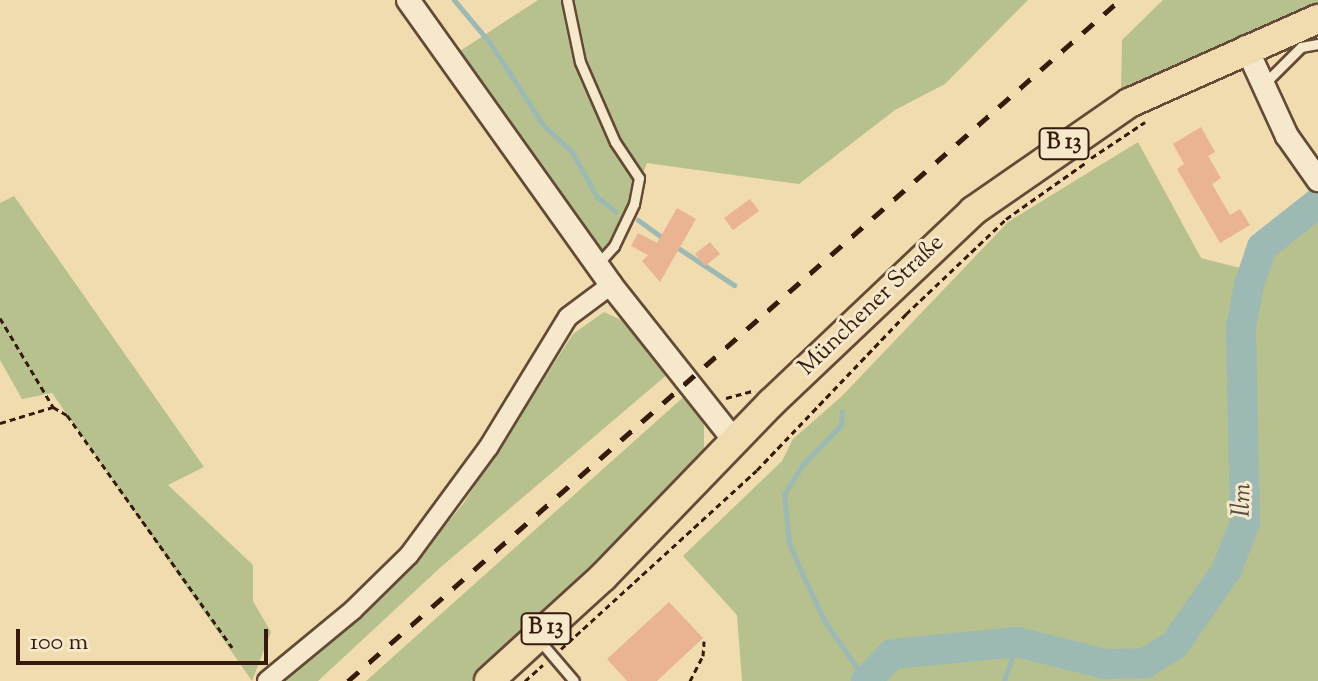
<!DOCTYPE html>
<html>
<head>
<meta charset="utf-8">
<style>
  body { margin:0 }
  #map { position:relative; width:1318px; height:681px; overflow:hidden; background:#f0dcaf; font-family:"Sorts Mill Goudy",serif }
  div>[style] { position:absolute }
  .green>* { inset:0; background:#b6c18d }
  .stream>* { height:5px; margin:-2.5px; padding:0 2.5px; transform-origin:2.5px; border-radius:2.5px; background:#9db9b4 }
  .river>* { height:30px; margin:-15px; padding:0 15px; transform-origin:15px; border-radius:15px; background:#9db9b4 }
  .building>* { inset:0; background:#eab392 }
  .path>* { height:3px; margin-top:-1.5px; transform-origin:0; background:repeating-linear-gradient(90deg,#351a0d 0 6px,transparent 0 10px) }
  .roads { filter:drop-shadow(2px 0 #644a36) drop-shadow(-2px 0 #644a36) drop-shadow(0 2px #644a36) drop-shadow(0 -2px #644a36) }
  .service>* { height:9px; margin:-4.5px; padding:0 4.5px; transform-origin:4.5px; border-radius:4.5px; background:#f5e8cb }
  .minor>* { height:18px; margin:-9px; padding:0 9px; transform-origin:9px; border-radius:9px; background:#f5e8cb }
  .tertiary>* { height:22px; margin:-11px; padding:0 11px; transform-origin:11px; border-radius:11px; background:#f5e8cb }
  .primary>* { height:28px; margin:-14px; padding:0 14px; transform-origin:14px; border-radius:14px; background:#f0dcaf }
  .rail>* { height:5px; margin-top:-2.5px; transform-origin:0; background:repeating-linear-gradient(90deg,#351a0d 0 14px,transparent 0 28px) }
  span { translate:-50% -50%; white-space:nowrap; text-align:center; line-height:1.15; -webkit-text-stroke:6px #f5e8cb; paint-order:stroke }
  .shield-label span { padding:2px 6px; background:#f5e8cb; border:2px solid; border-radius:6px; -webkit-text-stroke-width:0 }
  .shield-label { font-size:22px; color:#351a0d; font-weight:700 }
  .street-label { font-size:24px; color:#351a0d }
  .water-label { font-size:26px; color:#544a3f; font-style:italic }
  .scale { position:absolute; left:16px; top:629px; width:252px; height:36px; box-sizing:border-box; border:4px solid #351a0d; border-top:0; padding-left:10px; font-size:24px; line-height:28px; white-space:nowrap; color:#351a0d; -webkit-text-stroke:6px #f5e8cb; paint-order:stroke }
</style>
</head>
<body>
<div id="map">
  <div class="green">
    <div style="clip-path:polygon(538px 0,1028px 0,945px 84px,895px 110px,799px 184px,647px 163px,616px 240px,600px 252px,460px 51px)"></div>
    <div style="clip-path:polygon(1163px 0,1318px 0,1318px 5px,1121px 96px,1122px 40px)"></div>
    <div style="clip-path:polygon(1138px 142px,1201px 258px,1244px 269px,1318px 222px,1318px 681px,742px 681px,737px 615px,683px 556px,782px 461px,793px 439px,841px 397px,1008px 222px)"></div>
    <div style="clip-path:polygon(14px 196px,204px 467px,168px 485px,253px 565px,253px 601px,271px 632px,252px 681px,52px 393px,22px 399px,0 360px,0 203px)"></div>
    <div style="clip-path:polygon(604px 312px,630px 324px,669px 373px,442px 566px,318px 681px,281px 681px,381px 596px,423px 552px,463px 504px,573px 334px)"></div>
    <div style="clip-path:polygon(688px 393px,704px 423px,704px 456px,471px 681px,366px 681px)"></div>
  </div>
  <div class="stream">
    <div style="left:454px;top:0;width:56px;rotate:50.1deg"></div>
    <div style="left:490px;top:43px;width:99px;rotate:57deg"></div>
    <div style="left:544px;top:126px;width:38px;rotate:43deg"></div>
    <div style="left:572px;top:152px;width:51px;rotate:60.9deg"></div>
    <div style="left:597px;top:197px;width:24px;rotate:38deg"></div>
    <div style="left:638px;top:220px;width:34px;rotate:36deg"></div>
    <div style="left:675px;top:246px;width:71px;rotate:33.5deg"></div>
    <div style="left:842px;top:411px;width:14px;rotate:94deg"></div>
    <div style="left:841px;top:425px;width:54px;rotate:134.3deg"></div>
    <div style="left:803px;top:464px;width:36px;rotate:122deg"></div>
    <div style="left:784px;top:494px;width:49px;rotate:84.2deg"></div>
    <div style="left:789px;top:543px;width:26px;rotate:67deg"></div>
    <div style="left:799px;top:567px;width:61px;rotate:64.7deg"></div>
    <div style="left:825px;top:622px;width:72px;rotate:55.2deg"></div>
    <div style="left:1004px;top:681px;width:41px;rotate:-71.6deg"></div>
  </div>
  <div class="river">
    <div style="left:866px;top:681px;width:37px;rotate:-46deg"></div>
    <div style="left:892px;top:654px;width:126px;rotate:-5.5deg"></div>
    <div style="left:1017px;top:642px;width:92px;rotate:13.9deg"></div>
    <div style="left:1106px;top:664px;width:39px;rotate:-1deg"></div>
    <div style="left:1145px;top:663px;width:36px;rotate:-32deg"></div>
    <div style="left:1175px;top:644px;width:89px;rotate:-55.1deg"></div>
    <div style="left:1226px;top:571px;width:52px;rotate:-68.4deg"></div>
    <div style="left:1245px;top:523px;width:196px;rotate:-91.2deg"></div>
    <div style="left:1241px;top:327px;width:43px;rotate:-79.2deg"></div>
    <div style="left:1249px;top:285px;width:40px;rotate:-71.1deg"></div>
    <div style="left:1262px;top:247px;width:71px;rotate:-38.2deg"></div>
  </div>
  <div class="building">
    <div style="clip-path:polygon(1201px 127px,1215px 152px,1208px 156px,1221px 178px,1212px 184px,1230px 215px,1240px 209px,1250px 225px,1220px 243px,1177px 169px,1184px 164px,1173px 144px)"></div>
    <div style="clip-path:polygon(750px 199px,759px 211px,733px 230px,724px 218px)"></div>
    <div style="clip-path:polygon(677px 208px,696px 219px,660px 282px,642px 261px,648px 255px,631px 246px,638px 233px,657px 243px)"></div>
    <div style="clip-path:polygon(710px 242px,720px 254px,705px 266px,695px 254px)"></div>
    <div style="clip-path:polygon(669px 602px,703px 638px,657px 681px,627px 681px,607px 659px)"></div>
  </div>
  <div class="path">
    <div style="left:1091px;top:158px;width:65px;rotate:-33.7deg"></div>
    <div style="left:0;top:318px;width:104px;rotate:59.2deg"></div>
    <div style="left:726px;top:398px;width:30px;rotate:-15deg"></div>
    <div style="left:0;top:423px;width:55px;rotate:-16.8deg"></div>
    <div style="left:53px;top:407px;width:16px;rotate:30deg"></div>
    <div style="left:67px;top:415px;width:285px;rotate:54.6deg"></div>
    <div style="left:561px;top:649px;width:265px;rotate:-42.4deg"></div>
    <div style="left:757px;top:470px;width:216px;rotate:-46.3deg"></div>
    <div style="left:906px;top:314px;width:138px;rotate:-43.5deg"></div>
    <div style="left:1006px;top:219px;width:97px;rotate:-35.3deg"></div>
    <div style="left:525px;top:681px;width:24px;rotate:-42deg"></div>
    <div style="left:690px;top:681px;width:28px;rotate:-63deg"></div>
    <div style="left:703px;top:656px;width:15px;rotate:-86deg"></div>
  </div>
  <div class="roads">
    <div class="service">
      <div style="left:567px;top:0;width:63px;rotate:78.2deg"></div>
      <div style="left:580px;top:62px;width:87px;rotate:66.4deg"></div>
      <div style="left:615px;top:142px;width:43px;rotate:56.3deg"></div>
      <div style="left:639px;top:178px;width:26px;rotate:101deg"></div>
      <div style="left:634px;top:204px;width:47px;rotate:115.5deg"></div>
      <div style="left:614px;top:246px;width:25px;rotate:132deg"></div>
      <div style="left:1264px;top:84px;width:52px;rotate:-45deg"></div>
      <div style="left:1301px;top:47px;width:17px;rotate:-10deg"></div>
      <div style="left:540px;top:641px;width:52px;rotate:49.6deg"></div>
    </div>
    <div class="minor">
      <div style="left:267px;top:681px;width:112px;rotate:-39.5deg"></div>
      <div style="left:353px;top:610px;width:78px;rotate:-44.5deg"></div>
      <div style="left:409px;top:555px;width:133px;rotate:-53.6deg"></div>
      <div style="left:488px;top:448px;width:153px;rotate:-58.6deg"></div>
      <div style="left:568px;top:317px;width:54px;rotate:-36.7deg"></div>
    </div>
    <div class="tertiary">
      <div style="left:408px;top:0;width:350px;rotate:54.5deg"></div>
      <div style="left:611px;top:285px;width:198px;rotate:51.6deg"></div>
      <div style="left:1246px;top:47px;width:98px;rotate:65.3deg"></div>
      <div style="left:1287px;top:136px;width:54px;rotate:54.8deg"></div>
    </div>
    <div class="primary">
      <div style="left:489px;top:681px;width:154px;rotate:-42.4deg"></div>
      <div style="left:603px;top:577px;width:242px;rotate:-46deg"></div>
      <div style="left:771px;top:403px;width:279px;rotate:-43.5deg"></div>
      <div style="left:973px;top:211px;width:190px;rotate:-34.7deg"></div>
      <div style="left:1129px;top:103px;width:207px;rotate:-24deg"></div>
    </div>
  </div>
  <div class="rail">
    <div style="left:348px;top:681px;width:1029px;rotate:-41.42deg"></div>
  </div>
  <div class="shield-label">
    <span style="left:1064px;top:144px">B 13</span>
    <span style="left:546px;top:629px">B 13</span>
  </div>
  <div class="street-label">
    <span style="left:872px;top:306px;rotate:-44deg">Münchener Straße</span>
  </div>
  <div class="water-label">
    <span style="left:1243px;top:500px;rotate:-88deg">Ilm</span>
  </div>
  <div class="scale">100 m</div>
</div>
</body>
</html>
